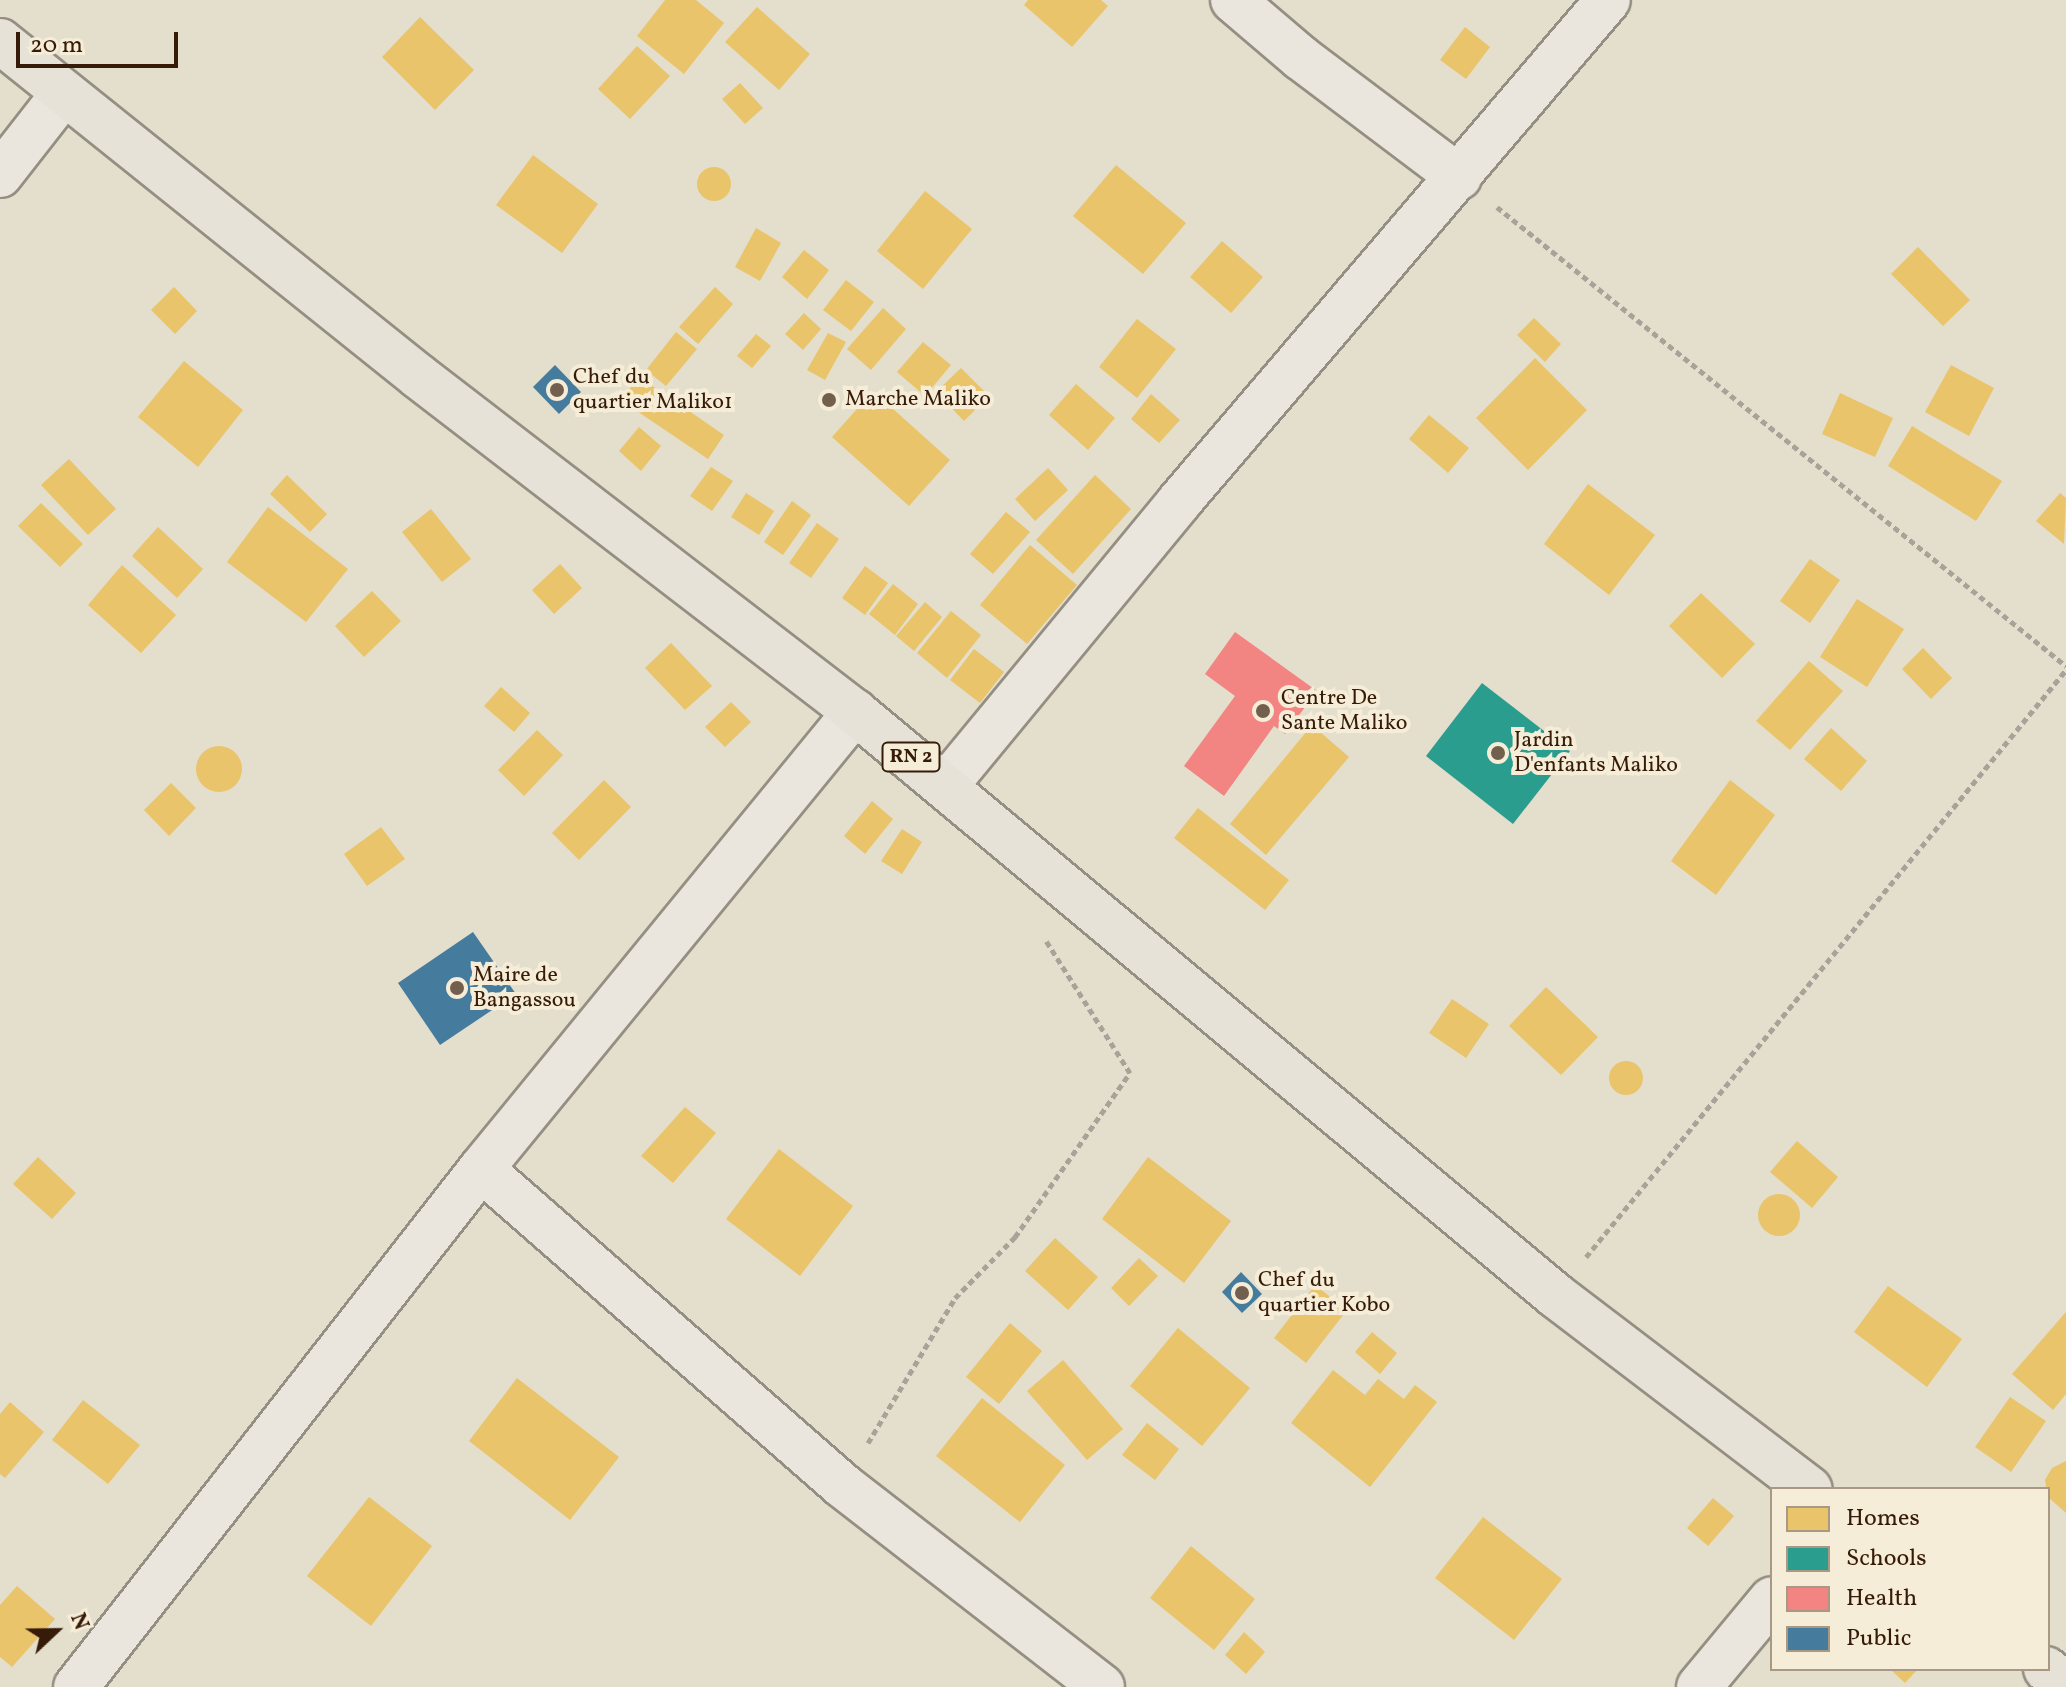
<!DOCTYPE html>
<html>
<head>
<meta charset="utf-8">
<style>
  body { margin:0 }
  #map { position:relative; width:2066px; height:1687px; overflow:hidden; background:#e4decc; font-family:Vollkorn,serif }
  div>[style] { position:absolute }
  .homes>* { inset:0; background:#e9c46a }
  .round { border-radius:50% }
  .schools>* { inset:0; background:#2a9d8f }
  .health>* { inset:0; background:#f28482 }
  .public>* { inset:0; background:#457b9d }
  .path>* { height:5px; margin-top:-2.5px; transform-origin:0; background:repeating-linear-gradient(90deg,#a8a299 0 6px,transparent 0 10px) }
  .roads { filter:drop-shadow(2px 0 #958e82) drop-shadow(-2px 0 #958e82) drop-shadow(0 2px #958e82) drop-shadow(0 -2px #958e82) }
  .minor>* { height:44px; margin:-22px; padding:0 22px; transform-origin:22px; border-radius:22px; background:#eae6de }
  .primary>* { height:44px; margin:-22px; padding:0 22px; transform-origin:22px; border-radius:22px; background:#e7e2d8 }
  .dots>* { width:22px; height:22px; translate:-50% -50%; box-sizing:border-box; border:4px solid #f5edd7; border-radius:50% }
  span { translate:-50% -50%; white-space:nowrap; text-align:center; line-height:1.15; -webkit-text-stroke:8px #f5edd7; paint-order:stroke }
  .shield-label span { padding:2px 6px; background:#f5edd7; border:2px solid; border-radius:6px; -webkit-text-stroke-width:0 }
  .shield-label { font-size:20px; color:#361b08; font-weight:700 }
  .poi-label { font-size:22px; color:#361b08 }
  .left { translate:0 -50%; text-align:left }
  .legend { position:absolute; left:1770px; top:1487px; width:280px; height:184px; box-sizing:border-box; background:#f5edd7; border:2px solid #a99984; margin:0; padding:10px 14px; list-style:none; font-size:24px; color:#361b08 }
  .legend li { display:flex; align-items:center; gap:16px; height:40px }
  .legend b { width:40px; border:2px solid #a99984 }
  .north { position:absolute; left:16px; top:1591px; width:80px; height:80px; -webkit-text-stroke:6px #f5edd7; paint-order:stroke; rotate:68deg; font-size:22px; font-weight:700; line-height:32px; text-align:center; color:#361b08 }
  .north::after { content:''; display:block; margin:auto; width:28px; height:36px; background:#361b08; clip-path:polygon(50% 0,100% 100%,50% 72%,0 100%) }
  .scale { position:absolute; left:16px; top:32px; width:162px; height:36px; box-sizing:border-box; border:4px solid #361b08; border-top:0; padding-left:10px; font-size:24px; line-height:28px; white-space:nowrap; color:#361b08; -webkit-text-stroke:6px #f5edd7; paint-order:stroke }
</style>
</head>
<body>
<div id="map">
  <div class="homes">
    <div style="clip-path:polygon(665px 0,696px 0,724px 23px,684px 74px,637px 36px)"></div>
    <div style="clip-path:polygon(1028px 0,1101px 0,1108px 6px,1072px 47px,1024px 5px)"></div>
    <div style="clip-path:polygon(757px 7px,810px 54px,779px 90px,725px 42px)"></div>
    <div style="clip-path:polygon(420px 17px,474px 70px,435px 110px,382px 57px)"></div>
    <div style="clip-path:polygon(1465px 27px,1490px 47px,1466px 79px,1440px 60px)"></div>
    <div style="clip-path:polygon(637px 46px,670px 76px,630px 119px,598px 89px)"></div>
    <div style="clip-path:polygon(740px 83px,763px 108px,745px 124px,722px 99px)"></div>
    <div style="clip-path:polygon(533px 155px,598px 204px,562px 253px,496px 205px)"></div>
    <div style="clip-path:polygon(1116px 165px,1186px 223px,1143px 274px,1073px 216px)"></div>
    <div class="round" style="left:697px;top:167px;width:34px;height:34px"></div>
    <div style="clip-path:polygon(925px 191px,972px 229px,923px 289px,877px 251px)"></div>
    <div style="clip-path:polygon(756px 228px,781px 243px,760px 281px,735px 267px)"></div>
    <div style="clip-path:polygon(1222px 241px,1263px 277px,1231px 313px,1190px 277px)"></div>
    <div style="clip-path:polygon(1918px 247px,1970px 300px,1943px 326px,1891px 274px)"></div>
    <div style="clip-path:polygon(804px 250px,829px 270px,807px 299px,782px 277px)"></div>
    <div style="clip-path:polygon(846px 280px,874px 302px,851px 331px,823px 310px)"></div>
    <div style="clip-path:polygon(174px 287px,197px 311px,175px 334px,151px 310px)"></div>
    <div style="clip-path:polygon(715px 287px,733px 304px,698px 344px,679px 327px)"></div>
    <div style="clip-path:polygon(883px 308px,906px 329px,871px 370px,847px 349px)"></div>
    <div style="clip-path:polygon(804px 313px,821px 329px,803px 350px,785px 334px)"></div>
    <div style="clip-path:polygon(1534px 318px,1561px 344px,1545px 362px,1517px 335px)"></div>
    <div style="clip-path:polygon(1137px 319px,1176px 349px,1137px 398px,1099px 367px)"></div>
    <div style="clip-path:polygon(676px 332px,697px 349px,666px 386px,646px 370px)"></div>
    <div style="clip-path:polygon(828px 333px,846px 342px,825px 380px,807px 370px)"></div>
    <div style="clip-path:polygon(756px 334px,771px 346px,752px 368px,737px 356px)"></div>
    <div style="clip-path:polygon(923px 342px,951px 365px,925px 396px,897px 372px)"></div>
    <div style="clip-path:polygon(1535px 358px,1587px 410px,1528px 470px,1476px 418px)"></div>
    <div style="clip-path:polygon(184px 361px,243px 410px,198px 467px,138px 417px)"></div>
    <div style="clip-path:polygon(1951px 365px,1994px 388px,1969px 436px,1925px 412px)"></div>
    <div style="clip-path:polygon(961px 368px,989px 396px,964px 421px,936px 392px)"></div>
    <div style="clip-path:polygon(638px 376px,724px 435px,708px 459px,622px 401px)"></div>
    <div style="clip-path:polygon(1076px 384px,1115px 418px,1088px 450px,1049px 415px)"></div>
    <div style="clip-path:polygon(873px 391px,950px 460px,909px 506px,832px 437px)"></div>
    <div style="clip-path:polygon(1840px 393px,1893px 418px,1875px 457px,1822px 434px)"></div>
    <div style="clip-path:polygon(1151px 394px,1180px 420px,1159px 443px,1131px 419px)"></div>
    <div style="clip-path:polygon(1429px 415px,1469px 448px,1448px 473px,1409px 439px)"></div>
    <div style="clip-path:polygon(1912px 426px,2002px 481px,1976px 521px,1888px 466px)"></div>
    <div style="clip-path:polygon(639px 427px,661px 446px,641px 471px,619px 451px)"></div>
    <div style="clip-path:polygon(69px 459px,116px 509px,88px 535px,41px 485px)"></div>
    <div style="clip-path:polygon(711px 467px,733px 481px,712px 511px,690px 496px)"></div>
    <div style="clip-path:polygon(1048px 468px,1068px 490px,1035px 521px,1015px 499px)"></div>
    <div style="clip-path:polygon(287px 475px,327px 514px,310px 532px,270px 494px)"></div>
    <div style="clip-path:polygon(1095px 475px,1131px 509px,1073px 574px,1036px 540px)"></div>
    <div style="clip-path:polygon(1588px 484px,1655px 535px,1609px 595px,1544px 544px)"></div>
    <div style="clip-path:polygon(746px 493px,774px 511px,759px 535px,731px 517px)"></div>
    <div style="clip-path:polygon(2060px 493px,2066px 498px,2064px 544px,2036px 521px)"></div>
    <div style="clip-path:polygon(792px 501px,811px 515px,783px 555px,764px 542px)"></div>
    <div style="clip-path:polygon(41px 503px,83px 544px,60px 567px,18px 526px)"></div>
    <div style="clip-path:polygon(268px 507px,348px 569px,306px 622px,227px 562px)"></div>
    <div style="clip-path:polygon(431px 509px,471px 559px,442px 582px,402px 532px)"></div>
    <div style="clip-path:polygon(1006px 512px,1030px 532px,993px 574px,970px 554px)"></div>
    <div style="clip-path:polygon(817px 523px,839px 539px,811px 578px,789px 563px)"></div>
    <div style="clip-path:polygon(158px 527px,203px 569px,177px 598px,132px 556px)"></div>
    <div style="clip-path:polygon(1030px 545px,1077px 585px,1027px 644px,980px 605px)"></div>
    <div style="clip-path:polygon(1810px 559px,1840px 580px,1810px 623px,1780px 601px)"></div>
    <div style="clip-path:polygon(560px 564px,582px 588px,554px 614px,532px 590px)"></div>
    <div style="clip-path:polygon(122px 565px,176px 615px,141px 653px,88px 605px)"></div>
    <div style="clip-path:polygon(865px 566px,888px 583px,865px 615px,842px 598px)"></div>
    <div style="clip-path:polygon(893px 584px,918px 604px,895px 635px,869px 614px)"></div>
    <div style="clip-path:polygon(372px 591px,401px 621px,364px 657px,335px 626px)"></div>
    <div style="clip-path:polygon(1701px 593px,1755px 644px,1722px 678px,1669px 626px)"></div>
    <div style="clip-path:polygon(1857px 599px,1904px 629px,1867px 687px,1820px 657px)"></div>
    <div style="clip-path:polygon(925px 602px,942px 617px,914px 651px,896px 636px)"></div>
    <div style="clip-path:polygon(951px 611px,981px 635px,947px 678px,917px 653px)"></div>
    <div style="clip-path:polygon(671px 643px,712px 686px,685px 710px,645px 668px)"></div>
    <div style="clip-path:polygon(1923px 648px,1952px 678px,1931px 699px,1902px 669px)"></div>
    <div style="clip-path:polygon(974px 649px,1004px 672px,980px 703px,950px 680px)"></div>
    <div style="clip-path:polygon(1809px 661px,1843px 691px,1790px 750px,1756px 721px)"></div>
    <div style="clip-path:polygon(501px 687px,530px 713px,514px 732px,484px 706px)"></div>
    <div style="clip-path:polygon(731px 702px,751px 722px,725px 747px,705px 727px)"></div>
    <div style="clip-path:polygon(1312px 725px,1349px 757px,1266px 855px,1230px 824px)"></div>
    <div style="clip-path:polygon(1831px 728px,1867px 761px,1841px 791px,1804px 759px)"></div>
    <div style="clip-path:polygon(537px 730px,563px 755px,524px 796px,498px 770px)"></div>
    <div class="round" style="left:196px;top:746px;width:46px;height:46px"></div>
    <div style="clip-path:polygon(604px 780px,631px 807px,579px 860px,552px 833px)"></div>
    <div style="clip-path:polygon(1730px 780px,1775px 815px,1716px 895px,1671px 861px)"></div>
    <div style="clip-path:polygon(171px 783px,196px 808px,169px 836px,144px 810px)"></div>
    <div style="clip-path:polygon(872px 801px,893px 819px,865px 854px,844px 836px)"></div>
    <div style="clip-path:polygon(1198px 808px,1289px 880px,1265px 910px,1174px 838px)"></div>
    <div style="clip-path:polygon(381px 827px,405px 859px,367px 886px,344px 854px)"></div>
    <div style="clip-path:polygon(902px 829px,922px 842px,902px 874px,881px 861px)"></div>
    <div style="clip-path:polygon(1546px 987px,1598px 1037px,1561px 1075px,1509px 1026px)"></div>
    <div style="clip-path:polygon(1452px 999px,1489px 1024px,1466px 1058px,1429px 1033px)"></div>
    <div class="round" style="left:1609px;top:1061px;width:34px;height:34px"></div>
    <div style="clip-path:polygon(685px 1107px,716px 1133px,673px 1183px,641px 1156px)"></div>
    <div style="clip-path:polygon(1797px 1141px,1838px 1177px,1812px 1208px,1770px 1172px)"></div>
    <div style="clip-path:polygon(779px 1149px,853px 1206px,800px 1276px,726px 1219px)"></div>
    <div style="clip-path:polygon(38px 1157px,76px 1193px,52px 1219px,13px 1184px)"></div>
    <div style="clip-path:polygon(1148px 1157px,1231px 1221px,1184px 1283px,1102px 1219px)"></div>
    <div class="round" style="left:1758px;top:1194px;width:42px;height:42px"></div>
    <div style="clip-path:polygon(1055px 1238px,1098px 1277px,1068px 1310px,1025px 1271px)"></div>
    <div style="clip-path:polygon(1139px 1258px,1158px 1276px,1129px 1306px,1111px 1288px)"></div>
    <div style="clip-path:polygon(1315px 1285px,1347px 1310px,1306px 1363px,1274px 1338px)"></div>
    <div style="clip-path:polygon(1888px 1286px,1962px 1339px,1927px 1387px,1854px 1332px)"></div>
    <div style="clip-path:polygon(2066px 1312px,2066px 1394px,2053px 1410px,2012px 1374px)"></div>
    <div style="clip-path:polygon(1010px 1323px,1042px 1351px,999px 1404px,966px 1377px)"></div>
    <div style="clip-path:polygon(1178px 1328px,1250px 1388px,1202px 1446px,1130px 1386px)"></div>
    <div style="clip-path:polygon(1372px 1332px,1397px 1353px,1380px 1374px,1355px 1352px)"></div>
    <div style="clip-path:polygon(1063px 1360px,1123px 1429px,1087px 1460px,1027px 1391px)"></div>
    <div style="clip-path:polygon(1333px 1370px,1365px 1395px,1378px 1379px,1404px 1399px,1415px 1385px,1437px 1402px,1370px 1487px,1291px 1423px)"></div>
    <div style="clip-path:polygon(517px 1378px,619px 1457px,570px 1520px,469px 1441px)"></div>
    <div style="clip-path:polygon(2010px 1397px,2046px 1421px,2011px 1472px,1975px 1447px)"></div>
    <div style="clip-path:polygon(982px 1398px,1065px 1465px,1020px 1522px,936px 1456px)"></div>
    <div style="clip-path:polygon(83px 1400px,140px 1445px,108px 1484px,52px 1440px)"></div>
    <div style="clip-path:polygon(10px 1402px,44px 1432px,5px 1478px,0 1474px,0 1414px)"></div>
    <div style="clip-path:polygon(1147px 1423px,1179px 1449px,1155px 1480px,1122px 1455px)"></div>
    <div style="clip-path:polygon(2066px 1461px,2066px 1513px,2048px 1497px,2045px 1480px,2052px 1468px)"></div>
    <div style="clip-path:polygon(369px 1497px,432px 1546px,371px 1626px,307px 1576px)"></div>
    <div style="clip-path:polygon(1713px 1498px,1734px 1516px,1708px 1546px,1687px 1528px)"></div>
    <div style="clip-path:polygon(1483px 1517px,1562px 1579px,1514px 1640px,1435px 1578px)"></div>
    <div style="clip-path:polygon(1191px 1546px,1255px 1599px,1214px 1650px,1150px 1598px)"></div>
    <div style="clip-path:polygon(17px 1586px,55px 1619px,12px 1667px,0 1657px,0 1605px)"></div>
    <div style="clip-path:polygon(1244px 1632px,1265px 1652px,1246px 1674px,1225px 1655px)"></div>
    <div style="clip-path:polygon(1890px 1669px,1918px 1669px,1905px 1683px)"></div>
  </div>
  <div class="schools">
    <div style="clip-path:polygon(1482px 683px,1570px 751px,1513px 824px,1426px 756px)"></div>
  </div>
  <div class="health">
    <div style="clip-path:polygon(1235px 632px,1317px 691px,1285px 734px,1274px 726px,1224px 796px,1184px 766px,1235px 696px,1205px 674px)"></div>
  </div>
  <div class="public">
    <div style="clip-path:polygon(555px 365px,581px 392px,559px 414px,533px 387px)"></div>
    <div style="clip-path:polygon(473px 932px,516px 994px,440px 1045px,398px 983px)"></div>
    <div style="clip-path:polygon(1241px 1272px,1262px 1294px,1242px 1313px,1222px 1292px)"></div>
  </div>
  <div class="path">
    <div style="left:1497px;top:207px;width:731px;rotate:38.89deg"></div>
    <div style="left:1586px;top:1257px;width:758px;rotate:-50.73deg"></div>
    <div style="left:868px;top:1443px;width:169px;rotate:-59deg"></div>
    <div style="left:955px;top:1298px;width:86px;rotate:-45.5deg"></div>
    <div style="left:1015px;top:1237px;width:200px;rotate:-55deg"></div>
    <div style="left:1130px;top:1073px;width:159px;rotate:-122.4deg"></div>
  </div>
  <div class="roads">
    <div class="minor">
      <div style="left:1233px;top:0;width:89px;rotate:40.5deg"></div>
      <div style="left:1301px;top:58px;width:198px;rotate:37deg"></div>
      <div style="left:0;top:175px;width:104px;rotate:-52deg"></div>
      <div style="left:946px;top:785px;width:367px;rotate:-50.5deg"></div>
      <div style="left:1179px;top:502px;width:660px;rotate:-49.48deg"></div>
      <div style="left:481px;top:1169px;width:480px;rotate:41.2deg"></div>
      <div style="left:842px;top:1485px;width:329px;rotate:37.8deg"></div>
      <div style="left:76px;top:1687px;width:658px;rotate:-51.98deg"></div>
      <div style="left:481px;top:1169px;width:591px;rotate:-50.7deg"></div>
      <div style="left:1699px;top:1687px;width:114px;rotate:-50.3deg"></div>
    </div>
    <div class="primary">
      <div style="left:0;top:41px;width:536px;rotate:38.71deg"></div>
      <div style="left:418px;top:376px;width:551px;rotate:37.56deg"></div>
      <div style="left:855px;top:712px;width:911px;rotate:39.79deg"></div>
      <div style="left:1555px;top:1295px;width:320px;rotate:37.3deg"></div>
      <div style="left:2046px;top:1669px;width:26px;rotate:39deg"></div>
    </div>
  </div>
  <div class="dots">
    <div style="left:557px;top:390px;background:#735f4d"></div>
    <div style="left:829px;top:400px;background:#735f4d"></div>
    <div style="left:1263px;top:711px;background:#735f4d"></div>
    <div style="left:1498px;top:753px;background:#735f4d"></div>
    <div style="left:457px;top:988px;background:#735f4d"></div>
    <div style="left:1242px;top:1293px;background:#735f4d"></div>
  </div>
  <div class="shield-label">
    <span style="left:911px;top:757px">RN 2</span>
  </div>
  <div class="poi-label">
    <span class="left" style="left:573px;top:390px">Chef du<br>quartier Maliko1</span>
    <span class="left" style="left:845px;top:400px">Marche Maliko</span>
    <span class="left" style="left:1281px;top:711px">Centre De<br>Sante Maliko</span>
    <span class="left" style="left:1514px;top:753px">Jardin<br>D'enfants Maliko</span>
    <span class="left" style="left:473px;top:988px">Maire de<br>Bangassou</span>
    <span class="left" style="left:1258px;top:1293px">Chef du<br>quartier Kobo</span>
  </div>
  <ul class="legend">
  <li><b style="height:22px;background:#e9c46a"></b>Homes</li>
  <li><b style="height:22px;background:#2a9d8f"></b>Schools</li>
  <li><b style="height:22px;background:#f28482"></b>Health</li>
  <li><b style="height:22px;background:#457b9d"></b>Public</li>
  </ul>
  <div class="north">N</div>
  <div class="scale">20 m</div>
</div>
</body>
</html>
